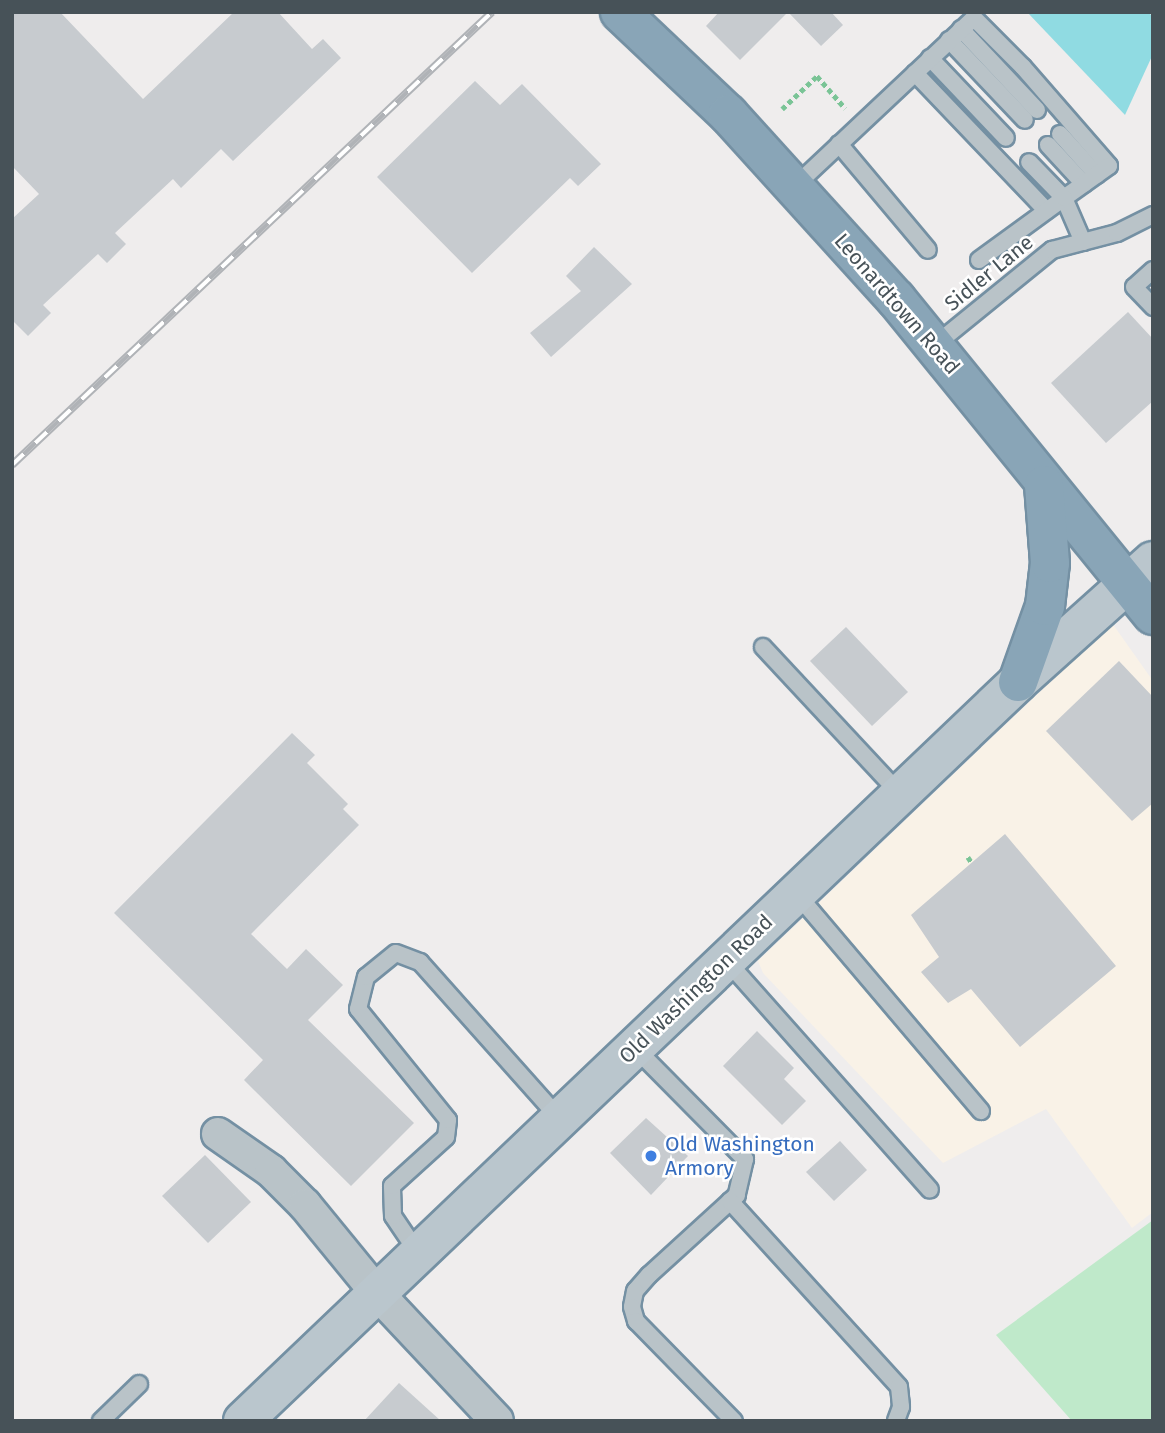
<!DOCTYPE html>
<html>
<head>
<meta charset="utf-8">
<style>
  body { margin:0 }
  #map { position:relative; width:1165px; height:1433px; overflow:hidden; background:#efeded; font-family:"Fira Sans",sans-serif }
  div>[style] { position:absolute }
  .commercial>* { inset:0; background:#f9f2e7 }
  .green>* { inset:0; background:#bfe9ca }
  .water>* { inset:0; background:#90dbe2 }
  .building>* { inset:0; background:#c7cbcf }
  .path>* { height:4.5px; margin-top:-2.25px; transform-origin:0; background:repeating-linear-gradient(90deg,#7ac496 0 5px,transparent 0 8.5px) }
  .roads { filter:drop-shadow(2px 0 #7490a3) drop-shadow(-2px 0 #7490a3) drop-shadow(0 2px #7490a3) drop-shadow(0 -2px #7490a3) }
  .lane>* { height:16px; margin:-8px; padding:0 8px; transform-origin:8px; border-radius:8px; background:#b9c3c8 }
  .street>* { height:32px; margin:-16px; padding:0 16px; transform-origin:16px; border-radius:16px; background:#b9c3c8 }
  .secondary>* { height:38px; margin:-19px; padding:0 19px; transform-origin:19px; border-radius:19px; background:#bac6cd }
  .highway>* { height:38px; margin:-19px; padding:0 19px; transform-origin:19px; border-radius:19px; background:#89a5b7 }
  .rail>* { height:8px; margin-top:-4px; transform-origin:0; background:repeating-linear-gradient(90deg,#fff 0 16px,#b0b3b7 0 32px); box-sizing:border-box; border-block:2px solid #b0b3b7 }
  .dots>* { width:19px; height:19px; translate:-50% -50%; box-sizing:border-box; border:4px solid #fff; border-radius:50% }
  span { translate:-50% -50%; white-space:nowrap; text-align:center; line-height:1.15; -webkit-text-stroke:5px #fff; paint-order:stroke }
  .street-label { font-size:21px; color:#475258 }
  .shop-label { font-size:21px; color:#366cbe }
  .left { translate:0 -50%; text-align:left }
  .frame { position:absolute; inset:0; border:14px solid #475258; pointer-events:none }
</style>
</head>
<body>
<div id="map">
  <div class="commercial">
    <div style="clip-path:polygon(1112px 623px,1153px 681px,1153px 1212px,1132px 1228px,1046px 1109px,943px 1163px,763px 973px,758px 961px)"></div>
  </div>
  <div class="green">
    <div style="clip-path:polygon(1153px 1220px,1153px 1421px,1072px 1421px,996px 1335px)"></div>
  </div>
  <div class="water">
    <div style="clip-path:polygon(1027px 12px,1148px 12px,1153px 17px,1153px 54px,1125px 115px)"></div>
  </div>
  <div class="building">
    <div style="clip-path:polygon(12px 12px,60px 12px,143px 99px,234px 12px,278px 12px,312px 49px,323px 39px,341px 58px,233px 161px,221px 149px,181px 188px,173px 179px,115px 233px,126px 244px,107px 263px,98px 254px,43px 305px,51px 313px,28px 336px,12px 320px,12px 219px,39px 194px,12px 166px)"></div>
    <div style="clip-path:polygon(719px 12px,831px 12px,843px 25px,821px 46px,788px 12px,740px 60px,706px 26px)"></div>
    <div style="clip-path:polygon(475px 81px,500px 105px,522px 84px,601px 164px,578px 186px,570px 178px,472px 273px,377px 177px)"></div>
    <div style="clip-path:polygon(594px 247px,632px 284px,551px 357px,530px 333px,581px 291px,566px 276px)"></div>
    <div style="clip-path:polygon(1128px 312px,1153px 339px,1153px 401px,1106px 443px,1051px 383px)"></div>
    <div style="clip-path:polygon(846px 627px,908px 692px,872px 726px,810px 661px)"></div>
    <div style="clip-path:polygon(1119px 661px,1153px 697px,1153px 803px,1132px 821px,1046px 731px)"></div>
    <div style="clip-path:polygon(292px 733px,315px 755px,307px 763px,348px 804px,343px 809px,359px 825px,251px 934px,287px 969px,306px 949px,343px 985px,308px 1020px,414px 1123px,351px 1186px,244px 1080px,263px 1060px,114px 913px)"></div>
    <div style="clip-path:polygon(1005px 834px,1116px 966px,1020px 1047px,971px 989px,948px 1003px,921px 972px,939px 957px,911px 915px)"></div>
    <div style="clip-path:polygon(757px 1031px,794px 1068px,784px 1079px,806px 1101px,782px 1125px,723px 1066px)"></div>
    <div style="clip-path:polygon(646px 1118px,688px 1156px,651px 1195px,610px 1153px)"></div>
    <div style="clip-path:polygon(840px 1141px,867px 1170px,834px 1201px,806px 1172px)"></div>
    <div style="clip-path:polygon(205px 1155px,251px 1202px,208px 1243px,162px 1196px)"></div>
    <div style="clip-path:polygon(399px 1383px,441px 1421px,364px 1421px)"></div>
  </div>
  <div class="path">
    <div style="left:782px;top:109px;width:48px;rotate:-43.3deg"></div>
    <div style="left:817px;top:76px;width:43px;rotate:48.8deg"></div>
    <div style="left:968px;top:857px;width:7px;rotate:56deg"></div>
  </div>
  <div class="roads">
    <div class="lane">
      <div style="left:961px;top:29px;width:111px;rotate:46.8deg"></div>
      <div style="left:949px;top:40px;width:110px;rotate:46.5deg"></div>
      <div style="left:930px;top:58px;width:110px;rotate:46.5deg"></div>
      <div style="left:915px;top:73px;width:190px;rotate:46.3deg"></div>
      <div style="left:1060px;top:134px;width:55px;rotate:47.9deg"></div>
      <div style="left:839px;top:144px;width:138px;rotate:50deg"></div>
      <div style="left:1048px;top:145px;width:53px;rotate:47.3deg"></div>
      <div style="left:795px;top:186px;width:245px;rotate:-43.2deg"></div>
      <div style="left:974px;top:18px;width:69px;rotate:45deg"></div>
      <div style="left:1023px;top:67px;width:131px;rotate:49deg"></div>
      <div style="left:1109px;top:166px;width:55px;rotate:144.6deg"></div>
      <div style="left:1064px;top:198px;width:48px;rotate:66.6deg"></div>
      <div style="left:979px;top:260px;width:105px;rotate:-36.1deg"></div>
      <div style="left:1064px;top:198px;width:50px;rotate:-134.2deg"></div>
      <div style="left:1153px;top:270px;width:25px;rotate:138deg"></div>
      <div style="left:1134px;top:287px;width:28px;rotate:46deg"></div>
      <div style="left:935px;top:345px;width:151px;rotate:-39.1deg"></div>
      <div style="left:1052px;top:250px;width:67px;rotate:-14.7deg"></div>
      <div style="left:1117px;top:233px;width:40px;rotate:-26.6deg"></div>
      <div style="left:763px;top:647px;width:201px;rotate:47deg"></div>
      <div style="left:796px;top:893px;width:286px;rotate:49.7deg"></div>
      <div style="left:726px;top:960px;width:307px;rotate:48.4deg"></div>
      <div style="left:634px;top:1047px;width:158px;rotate:45.3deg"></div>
      <div style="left:745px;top:1159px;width:37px;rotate:103deg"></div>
      <div style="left:737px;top:1195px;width:119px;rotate:137.7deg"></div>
      <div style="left:649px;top:1275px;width:21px;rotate:131deg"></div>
      <div style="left:635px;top:1291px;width:16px;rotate:101deg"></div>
      <div style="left:632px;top:1307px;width:15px;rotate:74deg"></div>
      <div style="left:636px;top:1321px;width:140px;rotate:45.6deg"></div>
      <div style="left:730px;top:1201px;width:251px;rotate:47.7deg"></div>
      <div style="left:899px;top:1387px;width:20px;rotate:84deg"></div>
      <div style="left:901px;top:1407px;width:15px;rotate:110deg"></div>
      <div style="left:418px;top:1253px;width:45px;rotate:-124deg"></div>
      <div style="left:393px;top:1216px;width:30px;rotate:-92deg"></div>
      <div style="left:392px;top:1186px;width:73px;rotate:-42.2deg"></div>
      <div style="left:446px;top:1137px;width:17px;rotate:-83deg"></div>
      <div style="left:448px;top:1120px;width:143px;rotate:-129deg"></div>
      <div style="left:358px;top:1009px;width:33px;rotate:-76deg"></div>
      <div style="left:366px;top:977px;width:38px;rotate:-39deg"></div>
      <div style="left:396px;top:953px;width:26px;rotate:21deg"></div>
      <div style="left:420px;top:962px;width:210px;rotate:48.3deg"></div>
      <div style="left:101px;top:1421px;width:53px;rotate:-44.2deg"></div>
    </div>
    <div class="street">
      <div style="left:218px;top:1134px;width:65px;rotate:34.9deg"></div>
      <div style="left:271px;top:1171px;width:48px;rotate:45deg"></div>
      <div style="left:305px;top:1205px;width:114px;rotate:50.7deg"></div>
      <div style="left:377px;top:1293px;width:175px;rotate:46.8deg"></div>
    </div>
    <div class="secondary">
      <div style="left:243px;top:1421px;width:1071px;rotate:-43.64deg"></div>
      <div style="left:1018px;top:682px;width:181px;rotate:-41.9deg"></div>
    </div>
    <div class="highway">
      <div style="left:620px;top:12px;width:149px;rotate:43.4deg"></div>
      <div style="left:728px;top:114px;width:250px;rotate:47.8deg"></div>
      <div style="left:896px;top:299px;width:407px;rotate:50.9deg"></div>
      <div style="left:1018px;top:682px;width:81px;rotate:-70.4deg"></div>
      <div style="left:1045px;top:606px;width:43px;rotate:-83.4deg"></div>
      <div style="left:1050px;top:563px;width:78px;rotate:-94.4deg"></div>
    </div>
  </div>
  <div class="rail">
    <div style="left:12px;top:465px;width:660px;rotate:-43.34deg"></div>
  </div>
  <div class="dots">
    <div style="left:651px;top:1156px;background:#3f7fe0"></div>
  </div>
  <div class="street-label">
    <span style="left:989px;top:273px;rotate:-39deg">Sidler Lane</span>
    <span style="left:897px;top:304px;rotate:49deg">Leonardtown Road</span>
    <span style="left:696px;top:989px;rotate:-44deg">Old Washington Road</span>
  </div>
  <div class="shop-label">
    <span class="left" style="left:665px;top:1156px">Old Washington<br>Armory</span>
  </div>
  <div class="frame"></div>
</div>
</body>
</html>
